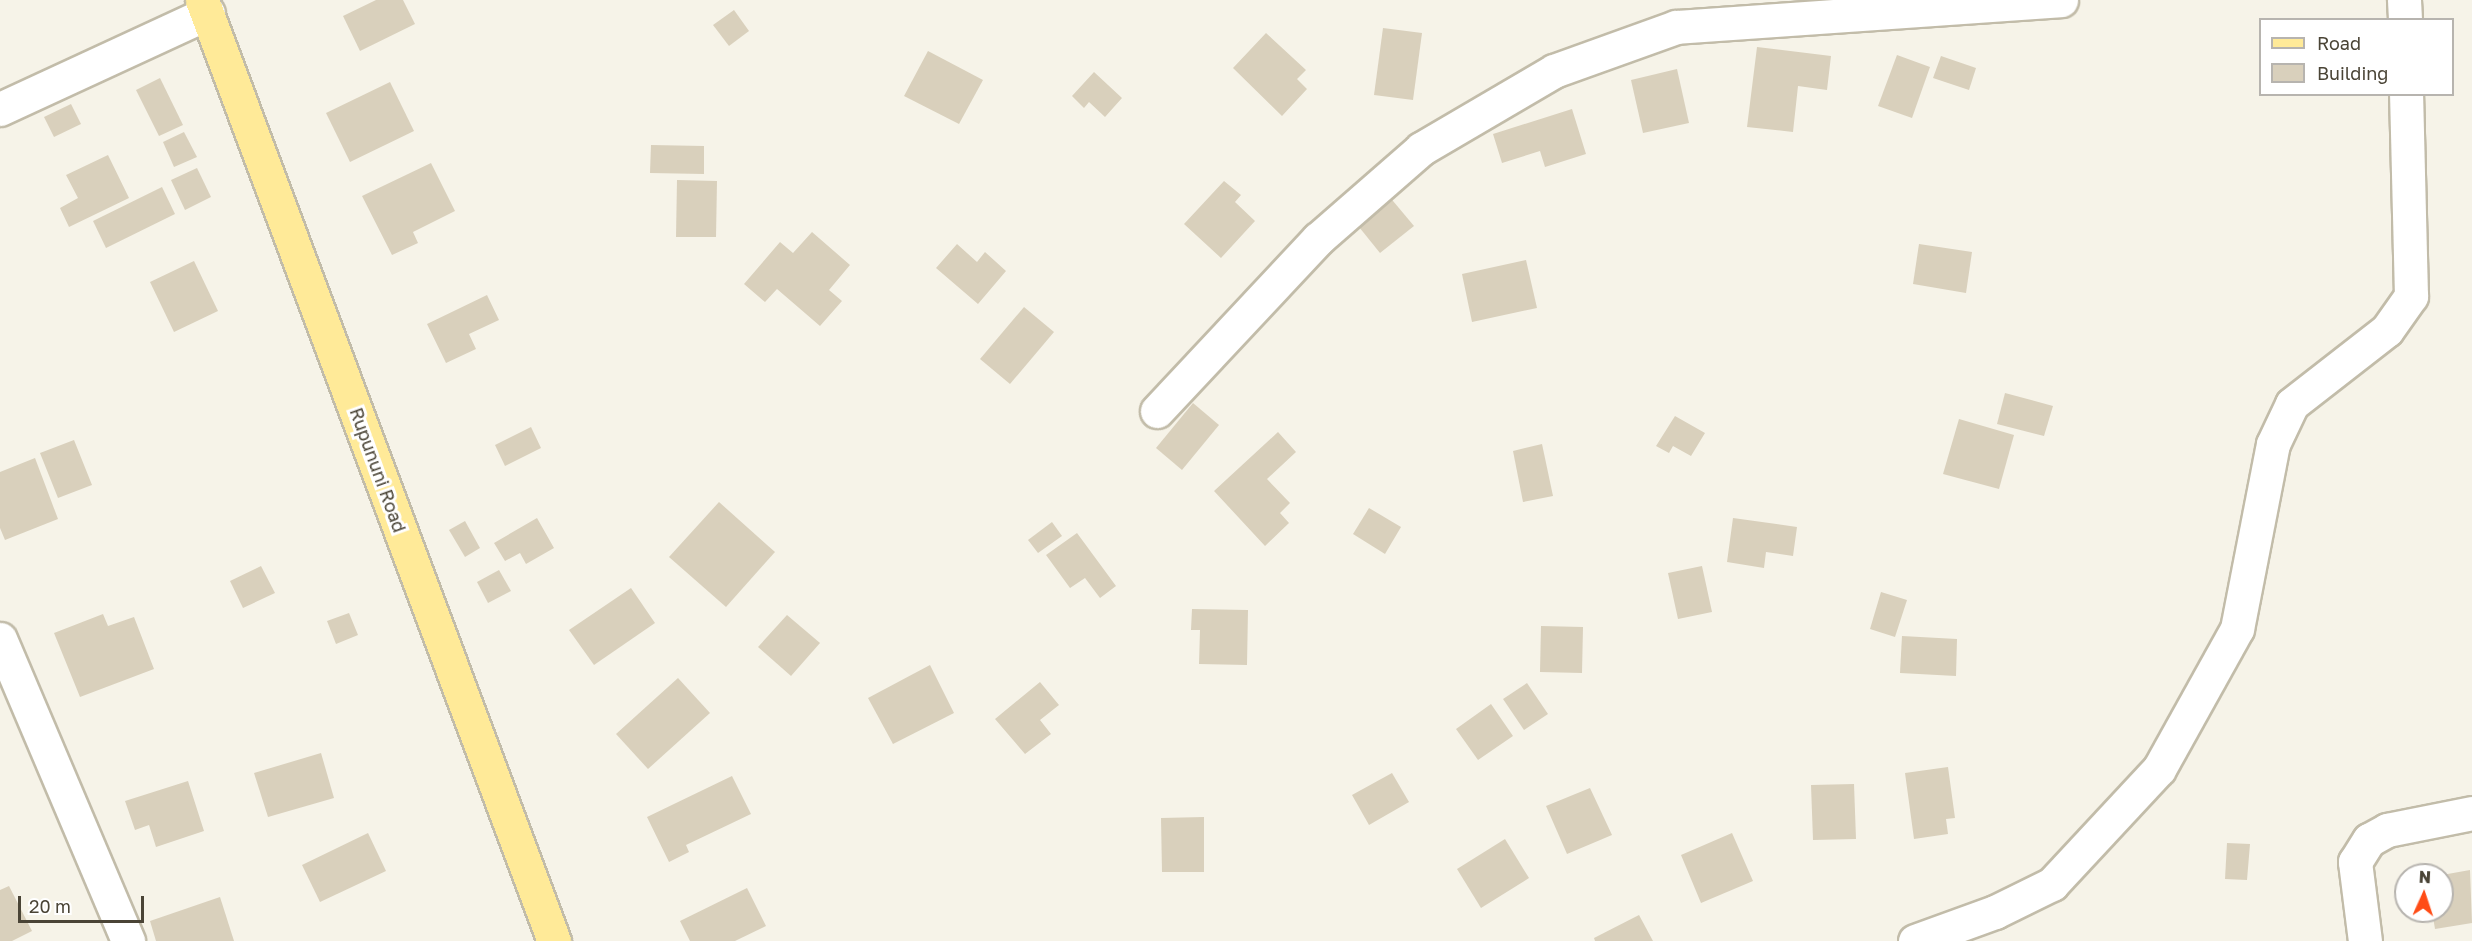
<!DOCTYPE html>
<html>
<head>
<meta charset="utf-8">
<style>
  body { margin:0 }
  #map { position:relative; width:2472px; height:941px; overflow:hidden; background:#f6f3e8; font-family:"Golos Text",sans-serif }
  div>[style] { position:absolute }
  .building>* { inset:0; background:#d9d0bc }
  .roads { filter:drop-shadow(2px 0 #c2bca9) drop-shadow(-2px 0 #c2bca9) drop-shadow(0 2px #c2bca9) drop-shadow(0 -2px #c2bca9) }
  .street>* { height:33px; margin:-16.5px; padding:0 16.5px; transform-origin:16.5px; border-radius:16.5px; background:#fff }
  .primary>* { height:33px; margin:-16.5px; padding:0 16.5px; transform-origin:16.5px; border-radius:16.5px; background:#ffea98 }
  span { translate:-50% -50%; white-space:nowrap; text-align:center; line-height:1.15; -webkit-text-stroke:6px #fff; paint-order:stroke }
  .street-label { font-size:18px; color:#4a4436 }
  .legend { position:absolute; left:2259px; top:18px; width:195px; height:78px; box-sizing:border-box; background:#fff; border:2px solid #b7b4af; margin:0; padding:8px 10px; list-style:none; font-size:18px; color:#4a4436 }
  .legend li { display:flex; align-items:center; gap:12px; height:30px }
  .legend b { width:30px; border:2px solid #b7b4af }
  .north { position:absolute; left:2394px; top:863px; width:60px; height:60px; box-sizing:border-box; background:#fff; border:2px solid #b7b4af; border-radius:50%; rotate:3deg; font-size:16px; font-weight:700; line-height:24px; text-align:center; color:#4a4436 }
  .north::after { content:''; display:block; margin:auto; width:21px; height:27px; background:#ff4c16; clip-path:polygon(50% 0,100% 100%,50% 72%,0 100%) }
  .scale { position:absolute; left:18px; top:896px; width:126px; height:27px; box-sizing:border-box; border:3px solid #4a4436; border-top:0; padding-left:8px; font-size:18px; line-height:21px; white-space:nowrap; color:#4a4436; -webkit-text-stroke:4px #fff; paint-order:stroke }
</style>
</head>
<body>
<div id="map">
  <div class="building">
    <div style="clip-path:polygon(376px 0,403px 0,415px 24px,360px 51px,343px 16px)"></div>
    <div style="clip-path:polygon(734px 10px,749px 31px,729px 46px,713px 25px)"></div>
    <div style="clip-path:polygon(1383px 28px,1422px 33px,1413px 100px,1374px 95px)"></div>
    <div style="clip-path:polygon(1266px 33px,1306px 70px,1297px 79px,1307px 89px,1282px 116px,1233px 68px)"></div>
    <div style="clip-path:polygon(1757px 47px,1831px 56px,1827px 90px,1798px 86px,1793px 132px,1747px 127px)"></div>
    <div style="clip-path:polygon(928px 51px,983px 80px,959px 124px,904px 96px)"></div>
    <div style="clip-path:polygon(1897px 55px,1930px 67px,1912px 118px,1878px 106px)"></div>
    <div style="clip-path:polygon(1941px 56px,1976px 68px,1969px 90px,1933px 78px)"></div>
    <div style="clip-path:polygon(1677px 69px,1689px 123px,1643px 133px,1631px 80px)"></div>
    <div style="clip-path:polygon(1094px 72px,1122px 98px,1105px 117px,1089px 102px,1084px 108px,1072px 96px)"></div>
    <div style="clip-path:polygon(160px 78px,183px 125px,159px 136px,136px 90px)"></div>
    <div style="clip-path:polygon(390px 82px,414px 131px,350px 162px,326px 113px)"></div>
    <div style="clip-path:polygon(71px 104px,81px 124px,54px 137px,44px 117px)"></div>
    <div style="clip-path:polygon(1572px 109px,1586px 154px,1545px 167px,1540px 151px,1502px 163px,1493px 134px)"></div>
    <div style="clip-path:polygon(184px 132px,197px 157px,174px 167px,163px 142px)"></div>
    <div style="clip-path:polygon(651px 145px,704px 146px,704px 174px,650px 173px)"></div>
    <div style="clip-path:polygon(108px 155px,129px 198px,69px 227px,60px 208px,78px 198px,66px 175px)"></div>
    <div style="clip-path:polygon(431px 163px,455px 211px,413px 232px,418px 243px,392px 255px,362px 196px)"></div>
    <div style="clip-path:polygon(197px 168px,211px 197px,185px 210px,171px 180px)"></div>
    <div style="clip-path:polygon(677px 180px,717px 181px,716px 237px,676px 237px)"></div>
    <div style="clip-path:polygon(1224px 181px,1241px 195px,1235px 202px,1255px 221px,1221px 258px,1184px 224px)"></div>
    <div style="clip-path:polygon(162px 187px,175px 214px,106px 248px,93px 221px)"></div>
    <div style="clip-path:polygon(1388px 195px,1414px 226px,1380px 253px,1355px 222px)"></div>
    <div style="clip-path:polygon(812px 232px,850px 265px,829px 290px,842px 301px,820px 326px,777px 289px,765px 302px,744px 284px,780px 242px,793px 253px)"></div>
    <div style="clip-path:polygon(957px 244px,977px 262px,985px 252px,1006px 271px,978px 304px,936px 268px)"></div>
    <div style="clip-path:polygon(1919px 244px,1972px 252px,1966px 293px,1913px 284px)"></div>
    <div style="clip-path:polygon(1526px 260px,1537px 308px,1472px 322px,1462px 274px)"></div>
    <div style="clip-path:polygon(194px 261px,218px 311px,174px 332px,150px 282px)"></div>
    <div style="clip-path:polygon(487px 295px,499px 320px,469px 334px,476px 349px,446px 363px,427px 324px)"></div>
    <div style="clip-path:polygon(1024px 307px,1054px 332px,1010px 384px,980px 359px)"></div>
    <div style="clip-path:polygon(2005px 393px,2053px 406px,2044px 436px,1997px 424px)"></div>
    <div style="clip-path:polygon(1193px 403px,1219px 425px,1182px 470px,1156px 448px)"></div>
    <div style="clip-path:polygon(1675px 416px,1705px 433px,1691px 456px,1673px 446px,1669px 453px,1656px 446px)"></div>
    <div style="clip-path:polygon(1959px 419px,2014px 435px,1999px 489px,1943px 474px)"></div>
    <div style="clip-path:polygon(531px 427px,541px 448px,505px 466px,495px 445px)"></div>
    <div style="clip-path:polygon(1278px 432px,1296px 452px,1267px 479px,1290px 503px,1280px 513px,1289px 523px,1265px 546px,1214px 491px)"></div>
    <div style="clip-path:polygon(74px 440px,92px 485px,58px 498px,40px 453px)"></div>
    <div style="clip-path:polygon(1542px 444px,1553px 496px,1523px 502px,1513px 451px)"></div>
    <div style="clip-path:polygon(35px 458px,58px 519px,5px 540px,0 528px,0 472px)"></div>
    <div style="clip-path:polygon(719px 502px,775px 552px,726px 607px,669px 557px)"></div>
    <div style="clip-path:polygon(1369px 508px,1401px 527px,1385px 554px,1353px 534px)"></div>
    <div style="clip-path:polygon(537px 518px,554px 548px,526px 564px,520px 553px,505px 561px,494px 543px)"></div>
    <div style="clip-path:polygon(1733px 518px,1797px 527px,1793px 556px,1766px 552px,1764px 568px,1727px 562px)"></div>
    <div style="clip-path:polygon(465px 521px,480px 548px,465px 557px,449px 530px)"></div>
    <div style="clip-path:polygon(1052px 522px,1062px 536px,1038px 553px,1028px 540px)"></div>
    <div style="clip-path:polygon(1077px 533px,1116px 586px,1100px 598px,1085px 578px,1070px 588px,1046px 555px)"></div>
    <div style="clip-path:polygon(261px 566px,275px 593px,243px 608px,230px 581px)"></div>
    <div style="clip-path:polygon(1702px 566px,1712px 612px,1678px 619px,1668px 573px)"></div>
    <div style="clip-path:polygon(499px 570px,511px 591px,488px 603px,477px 582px)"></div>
    <div style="clip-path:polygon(631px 588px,655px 623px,594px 665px,569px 630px)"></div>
    <div style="clip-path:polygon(1881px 592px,1907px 600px,1895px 637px,1870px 629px)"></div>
    <div style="clip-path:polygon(1192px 609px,1248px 610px,1247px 665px,1199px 664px,1200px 630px,1191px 630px)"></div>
    <div style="clip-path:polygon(349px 613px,358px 635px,336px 644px,327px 621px)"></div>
    <div style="clip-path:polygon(103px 614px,108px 626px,134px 617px,154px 669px,80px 697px,54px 633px)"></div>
    <div style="clip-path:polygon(787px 615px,820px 643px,791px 676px,758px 647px)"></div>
    <div style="clip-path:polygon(1541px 626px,1583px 627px,1582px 673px,1540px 672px)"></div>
    <div style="clip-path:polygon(1902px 636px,1957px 639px,1956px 676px,1900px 673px)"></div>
    <div style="clip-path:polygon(930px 665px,954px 713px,893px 744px,868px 698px)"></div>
    <div style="clip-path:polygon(678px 678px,710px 713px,648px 769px,616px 734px)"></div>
    <div style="clip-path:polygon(1040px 682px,1059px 705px,1040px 720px,1051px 734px,1025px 754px,995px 719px)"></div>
    <div style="clip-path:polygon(1527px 683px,1548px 714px,1524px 730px,1503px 699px)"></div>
    <div style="clip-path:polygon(1491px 704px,1513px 736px,1478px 760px,1456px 729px)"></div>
    <div style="clip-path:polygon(321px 753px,334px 798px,268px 817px,254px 773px)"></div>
    <div style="clip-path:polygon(1948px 767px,1955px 818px,1946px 819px,1948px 834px,1914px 839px,1905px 773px)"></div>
    <div style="clip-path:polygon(1392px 773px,1409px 802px,1369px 825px,1352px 795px)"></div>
    <div style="clip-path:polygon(732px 776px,751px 814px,686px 845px,689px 852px,669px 862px,647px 817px)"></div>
    <div style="clip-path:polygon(188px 781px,204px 831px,156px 847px,149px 825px,135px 830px,125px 801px)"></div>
    <div style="clip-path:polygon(1854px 784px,1856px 839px,1813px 840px,1811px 785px)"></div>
    <div style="clip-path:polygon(1590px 788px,1612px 835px,1567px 854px,1546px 806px)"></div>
    <div style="clip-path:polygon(1204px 817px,1204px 872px,1162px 872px,1161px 818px)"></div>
    <div style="clip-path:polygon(368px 833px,386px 871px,320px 902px,302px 865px)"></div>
    <div style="clip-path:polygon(1732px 833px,1753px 881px,1701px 903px,1681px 855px)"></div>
    <div style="clip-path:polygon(1505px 839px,1529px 878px,1481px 908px,1457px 869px)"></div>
    <div style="clip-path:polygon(2227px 843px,2250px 844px,2247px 880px,2225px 879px)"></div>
    <div style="clip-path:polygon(2470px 870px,2472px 923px,2435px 929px,2432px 911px,2442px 911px,2442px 875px)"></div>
    <div style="clip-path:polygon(9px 886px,32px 931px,12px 941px,0 941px,0 890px)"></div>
    <div style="clip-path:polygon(747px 888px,766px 926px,735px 941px,690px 941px,680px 921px)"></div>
    <div style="clip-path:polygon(220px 897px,234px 941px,156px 941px,150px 921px)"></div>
    <div style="clip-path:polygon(1639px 915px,1653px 941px,1595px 941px,1594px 938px)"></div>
  </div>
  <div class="roads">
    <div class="street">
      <div style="left:2404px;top:0;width:20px;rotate:87deg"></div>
      <div style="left:0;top:109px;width:229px;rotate:-24.8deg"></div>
      <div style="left:1157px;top:411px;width:236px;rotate:-46.9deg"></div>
      <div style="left:1318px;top:239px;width:137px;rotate:-41.1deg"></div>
      <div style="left:1421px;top:149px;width:154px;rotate:-30.4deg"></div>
      <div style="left:1554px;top:71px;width:130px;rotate:-19.8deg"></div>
      <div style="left:1676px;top:27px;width:386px;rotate:-4deg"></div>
      <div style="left:0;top:639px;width:328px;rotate:67deg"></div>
      <div style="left:1915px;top:941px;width:85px;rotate:-19.9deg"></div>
      <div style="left:1995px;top:912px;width:64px;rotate:-26.2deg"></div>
      <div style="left:2052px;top:884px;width:157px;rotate:-47.1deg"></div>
      <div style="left:2159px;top:769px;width:160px;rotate:-60.9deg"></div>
      <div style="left:2237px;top:629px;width:188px;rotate:-79deg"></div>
      <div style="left:2273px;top:444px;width:44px;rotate:-64.6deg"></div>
      <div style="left:2292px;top:404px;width:120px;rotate:-37.9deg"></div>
      <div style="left:2387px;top:330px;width:42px;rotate:-54.8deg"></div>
      <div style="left:2411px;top:296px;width:202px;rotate:-91.4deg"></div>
      <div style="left:2365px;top:941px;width:80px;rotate:-97.2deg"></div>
      <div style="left:2355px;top:862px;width:26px;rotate:-58deg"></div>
      <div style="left:2369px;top:840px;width:21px;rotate:-29deg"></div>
      <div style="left:2387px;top:830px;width:87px;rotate:-11.3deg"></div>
    </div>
    <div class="primary">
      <div style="left:202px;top:0;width:1005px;rotate:69.49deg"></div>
    </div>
  </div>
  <div class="street-label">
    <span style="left:378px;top:470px;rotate:70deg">Rupununi Road</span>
  </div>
  <ul class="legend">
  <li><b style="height:8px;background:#ffea98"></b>Road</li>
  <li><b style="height:16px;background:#d9d0bc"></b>Building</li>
  </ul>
  <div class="north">N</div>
  <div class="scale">20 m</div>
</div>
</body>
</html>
